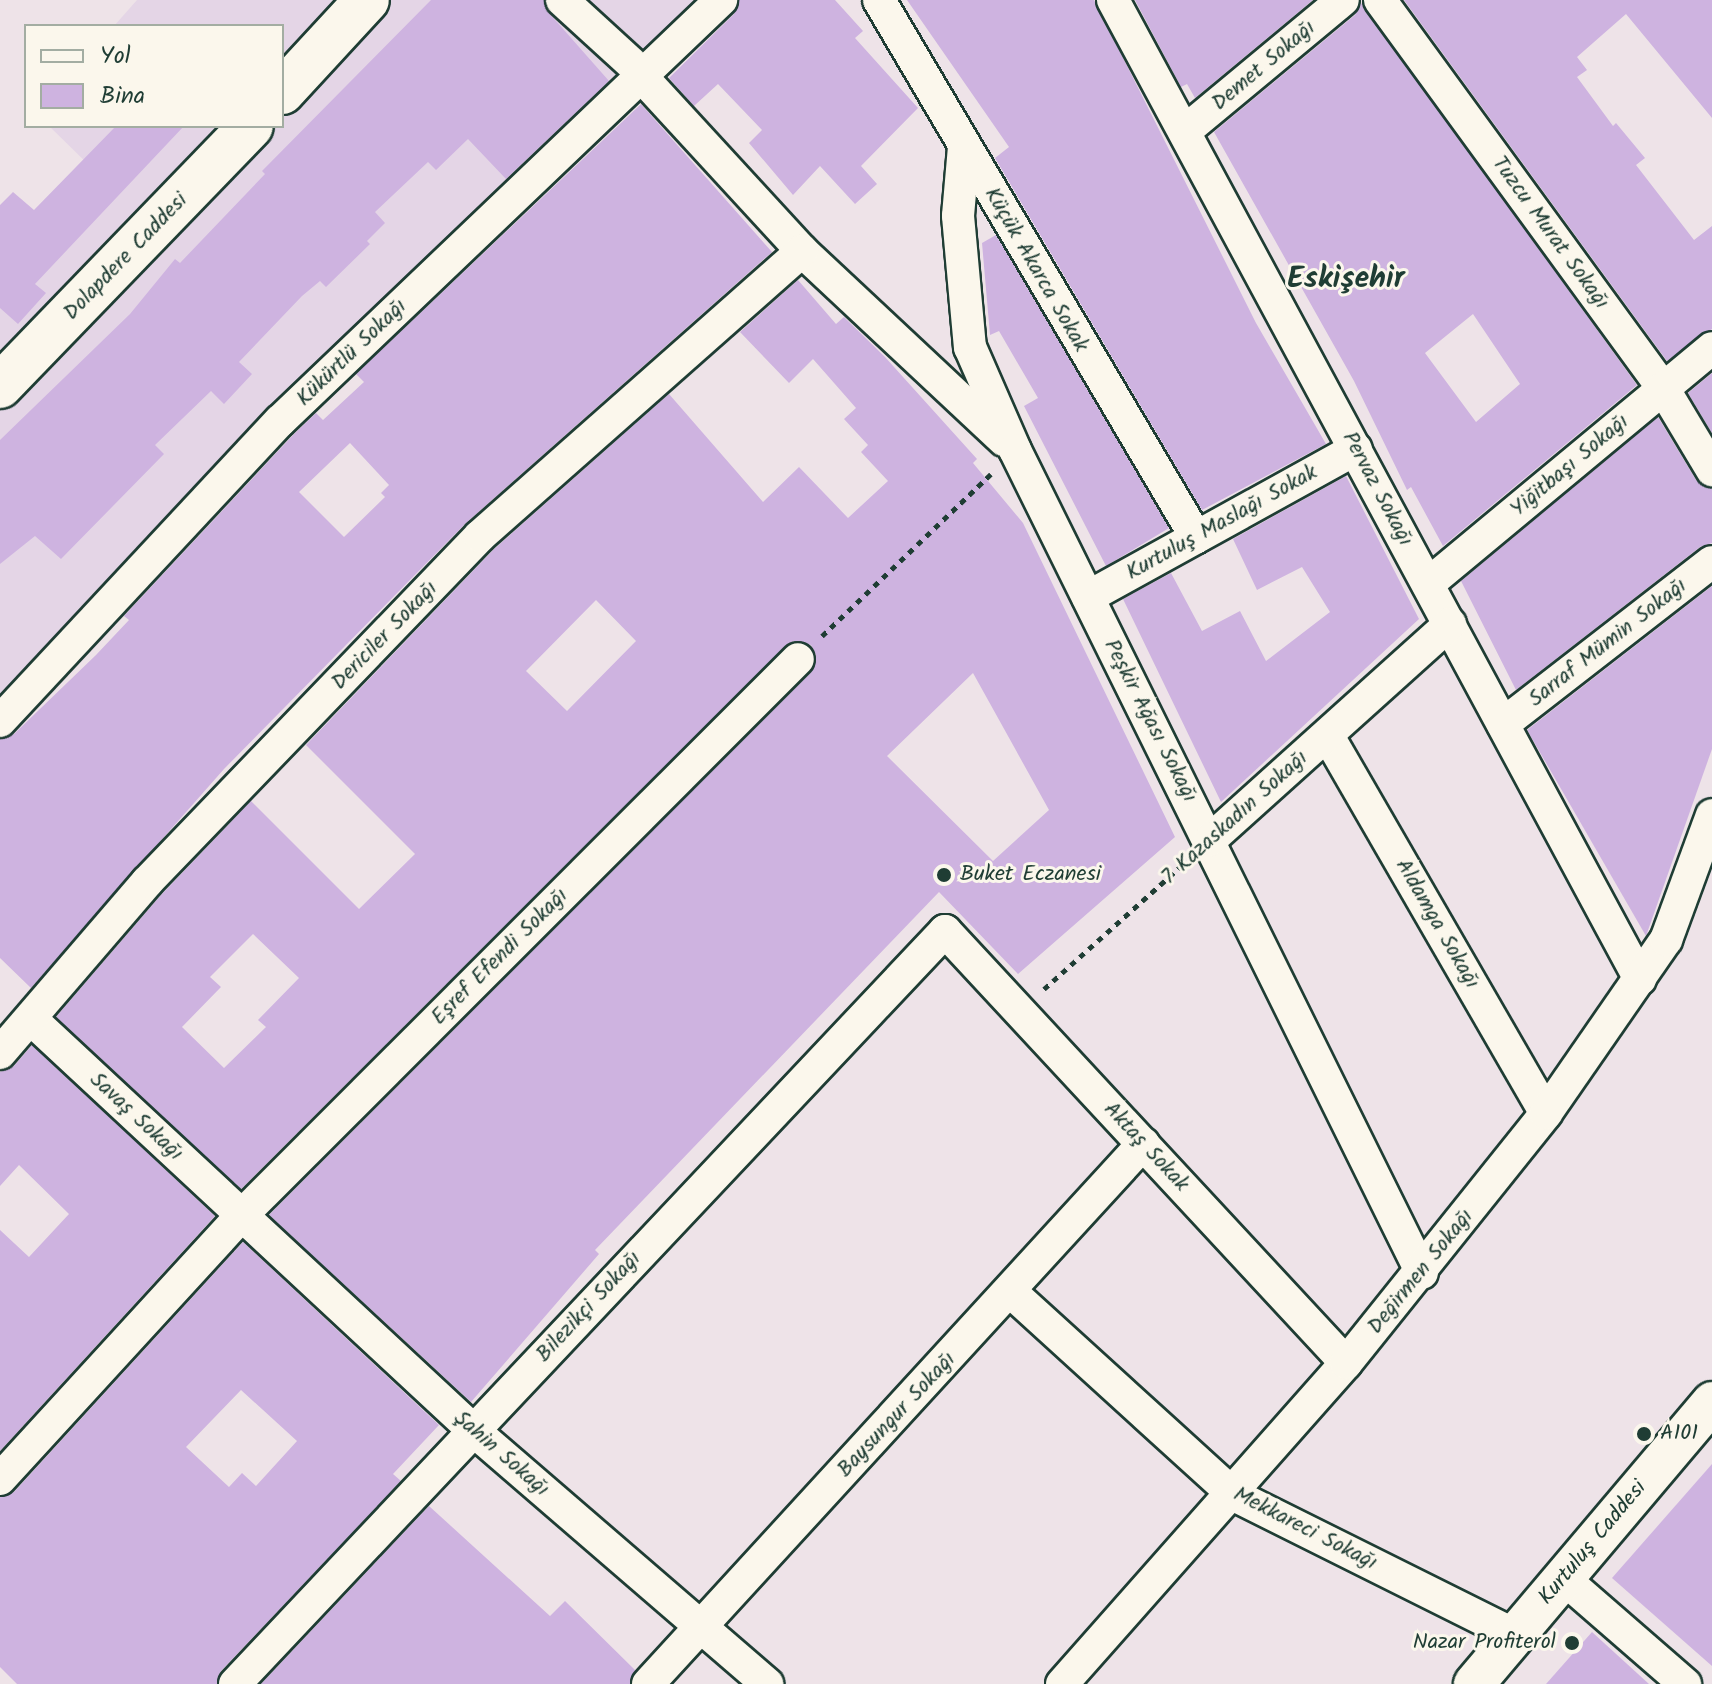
<!DOCTYPE html>
<html>
<head>
<meta charset="utf-8">
<style>
  body { margin:0 }
  #map { position:relative; width:1712px; height:1684px; overflow:hidden; background:#eee3e8; font-family:Kalam,sans-serif }
  div>[style] { position:absolute }
  .built>* { inset:0; background:#e4d5e6 }
  .building>* { inset:0; background:#ceb3e0 }
  .path>* { height:5px; margin-top:-2.5px; transform-origin:0; background:repeating-linear-gradient(90deg,#1f3d34 0 6px,transparent 0 12px) }
  .roads { filter:drop-shadow(2px 0 #1f3d34) drop-shadow(-2px 0 #1f3d34) drop-shadow(0 2px #1f3d34) drop-shadow(0 -2px #1f3d34) }
  .minor>* { height:32px; margin:-16px; padding:0 16px; transform-origin:16px; border-radius:16px; background:#fbf7ec }
  .tertiary>* { height:40px; margin:-20px; padding:0 20px; transform-origin:20px; border-radius:20px; background:#fbf7ec }
  .secondary>* { height:44px; margin:-22px; padding:0 22px; transform-origin:22px; border-radius:22px; background:#fbf7ec }
  .dots>* { width:22px; height:22px; translate:-50% -50%; box-sizing:border-box; border:4px solid #fbf7ec; border-radius:50% }
  span { translate:-50% -50%; white-space:nowrap; text-align:center; line-height:1.15; -webkit-text-stroke:6px #fbf7ec; paint-order:stroke }
  .street-label { font-size:22px; color:#1f3d34 }
  .poi-label { font-size:22px; color:#1f3d34 }
  .left { translate:0 -50%; text-align:left }
  .right { translate:-100% -50%; text-align:right }
  .district-label { font-size:30px; color:#1f3d34; font-weight:700 }
  .legend { position:absolute; left:24px; top:24px; width:260px; height:104px; box-sizing:border-box; background:#fbf7ec; border:2px solid #a3ada2; margin:0; padding:10px 14px; list-style:none; font-size:24px; color:#1f3d34 }
  .legend li { display:flex; align-items:center; gap:16px; height:40px }
  .legend b { width:40px; border:2px solid #a3ada2 }
</style>
</head>
<body>
<div id="map">
  <div class="built">
    <div style="clip-path:polygon(137px 0,720px 0,0 719px,0 278px,94px 170px,49px 126px,282px 126px,282px 26px,114px 26px)"></div>
  </div>
  <div class="building">
    <div style="clip-path:polygon(431px 0,544px 0,549px 13px,609px 81px,506px 179px,468px 139px,436px 170px,428px 162px,375px 212px,385px 223px,367px 241px,370px 244px,326px 287px,320px 281px,302px 296px,239px 362px,252px 374px,224px 404px,211px 391px,155px 445px,164px 454px,61px 559px,35px 536px,0 564px,0 440px,130px 314px,175px 259px,180px 263px,265px 174px,262px 171px)"></div>
    <div style="clip-path:polygon(739px 0,835px 0,863px 31px,855px 38px,918px 108px,861px 166px,877px 184px,855px 204px,820px 166px,793px 195px,749px 143px,762px 130px,718px 84px,694px 106px,669px 78px,734px 14px)"></div>
    <div style="clip-path:polygon(907px 0,1094px 0,1256px 323px,1326px 444px,1202px 510px,995px 158px,1009px 147px)"></div>
    <div style="clip-path:polygon(1135px 0,1313px 0,1195px 98px,1187px 84px,1181px 87px)"></div>
    <div style="clip-path:polygon(1404px 0,1712px 0,1712px 118px,1626px 14px,1577px 57px,1587px 70px,1577px 77px,1613px 126px,1616px 123px,1645px 158px,1636px 165px,1694px 240px,1712px 226px,1712px 329px,1667px 361px)"></div>
    <div style="clip-path:polygon(evenodd,1361px 3px,1637px 385px,1443px 546px,1411px 487px,1407px 490px,1354px 381px,1214px 132px,1355px 15px,1361px 3px,1473px 314px,1520px 384px,1476px 422px,1425px 353px,1473px 314px)"></div>
    <div style="clip-path:polygon(evenodd,641px 104px,772px 252px,466px 523px,224px 769px,31px 988px,0 958px,0 739px,14px 734px,96px 655px,129px 620px,124px 616px,294px 434px,316px 413px,323px 420px,364px 382px,356px 374px,641px 104px,350px 443px,389px 485px,381px 493px,385px 497px,344px 537px,299px 492px,350px 443px)"></div>
    <div style="clip-path:polygon(116px 126px,184px 126px,35px 284px,46px 293px,18px 324px,0 308px,0 205px,13px 192px,34px 210px)"></div>
    <div style="clip-path:polygon(996px 235px,1169px 528px,1106px 566px,1024px 406px,1038px 398px,999px 331px,990px 335px,982px 243px)"></div>
    <div style="clip-path:polygon(evenodd,798px 280px,836px 324px,844px 317px,885px 357px,977px 459px,973px 463px,1023px 523px,1175px 837px,1018px 974px,939px 892px,595px 1250px,599px 1254px,471px 1402px,269px 1215px,811px 672px,816px 655px,811px 645px,794px 641px,785px 646px,241px 1189px,56px 1017px,161px 895px,251px 801px,359px 909px,415px 854px,306px 745px,493px 550px,669px 394px,763px 502px,799px 467px,848px 518px,888px 481px,861px 452px,868px 445px,844px 419px,856px 408px,813px 359px,789px 383px,740px 332px,798px 280px,596px 600px,636px 641px,567px 711px,526px 671px,596px 600px,798px 280px,973px 673px,1049px 810px,993px 861px,887px 756px,973px 673px,798px 280px,253px 934px,299px 978px,258px 1020px,266px 1027px,224px 1068px,182px 1027px,221px 987px,210px 977px,253px 934px)"></div>
    <div style="clip-path:polygon(1712px 373px,1712px 433px,1688px 393px)"></div>
    <div style="clip-path:polygon(1658px 417px,1696px 480px,1712px 489px,1712px 543px,1700px 547px,1516px 690px,1461px 581px)"></div>
    <div style="clip-path:polygon(1346px 476px,1419px 619px,1221px 802px,1123px 599px,1171px 573px,1202px 631px,1240px 611px,1266px 661px,1330px 612px,1302px 567px,1257px 590px,1233px 539px)"></div>
    <div style="clip-path:polygon(1712px 586px,1712px 749px,1646px 936px,1527px 730px)"></div>
    <div style="clip-path:polygon(32px 1045px,215px 1216px,0 1451px,0 1230px,29px 1257px,69px 1214px,19px 1165px,0 1186px,0 1072px,14px 1066px)"></div>
    <div style="clip-path:polygon(evenodd,243px 1242px,439px 1425px,393px 1474px,401px 1481px,221px 1671px,217px 1684px,17px 1684px,0 1667px,0 1497px,14px 1492px,243px 1242px,241px 1390px,297px 1441px,256px 1486px,242px 1473px,229px 1487px,186px 1447px,241px 1390px)"></div>
    <div style="clip-path:polygon(1712px 1464px,1712px 1666px,1612px 1578px)"></div>
    <div style="clip-path:polygon(429px 1506px,550px 1616px,565px 1601px,635px 1670px,630px 1684px,261px 1684px)"></div>
    <div style="clip-path:polygon(1592px 1632px,1649px 1684px,1546px 1684px)"></div>
  </div>
  <div class="path">
    <div style="left:822px;top:636px;width:234px;rotate:-43.8deg"></div>
    <div style="left:1044px;top:989px;width:186px;rotate:-41.9deg"></div>
  </div>
  <div class="roads">
    <div class="minor">
      <div style="left:562px;top:0;width:93px;rotate:42.4deg"></div>
      <div style="left:879px;top:0;width:624px;rotate:59.45deg"></div>
      <div style="left:1113px;top:0;width:1112px;rotate:61.71deg"></div>
      <div style="left:1380px;top:0;width:480px;rotate:53.9deg"></div>
      <div style="left:1663px;top:388px;width:96px;rotate:59.1deg"></div>
      <div style="left:642px;top:77px;width:236px;rotate:47.4deg"></div>
      <div style="left:802px;top:251px;width:277px;rotate:43.1deg"></div>
      <div style="left:1185px;top:131px;width:205px;rotate:-39.7deg"></div>
      <div style="left:964px;top:147px;width:69px;rotate:95deg"></div>
      <div style="left:958px;top:216px;width:132px;rotate:84.8deg"></div>
      <div style="left:970px;top:347px;width:112px;rotate:66.4deg"></div>
      <div style="left:1015px;top:450px;width:918px;rotate:63.69deg"></div>
      <div style="left:1428px;top:584px;width:369px;rotate:-39.7deg"></div>
      <div style="left:1088px;top:597px;width:306px;rotate:-28.9deg"></div>
      <div style="left:0;top:721px;width:410px;rotate:-47deg"></div>
      <div style="left:280px;top:421px;width:610px;rotate:-43.67deg"></div>
      <div style="left:1503px;top:724px;width:264px;rotate:-37.8deg"></div>
      <div style="left:1328px;top:736px;width:435px;rotate:60deg"></div>
      <div style="left:1210px;top:840px;width:323px;rotate:-42deg"></div>
      <div style="left:31px;top:1019px;width:604px;rotate:42.92deg"></div>
      <div style="left:473px;top:1430px;width:389px;rotate:40.8deg"></div>
      <div style="left:0;top:1053px;width:225px;rotate:-49.3deg"></div>
      <div style="left:147px;top:882px;width:480px;rotate:-46.1deg"></div>
      <div style="left:480px;top:536px;width:430px;rotate:-41.5deg"></div>
      <div style="left:1011px;top:1292px;width:302px;rotate:42.3deg"></div>
      <div style="left:1234px;top:1495px;width:314px;rotate:26.5deg"></div>
      <div style="left:0;top:1479px;width:358px;rotate:-47.5deg"></div>
      <div style="left:242px;top:1215px;width:786px;rotate:-45deg"></div>
      <div style="left:1563px;top:1578px;width:162px;rotate:41deg"></div>
      <div style="left:235px;top:1684px;width:1035px;rotate:-46.68deg"></div>
      <div style="left:945px;top:931px;width:589px;rotate:47.13deg"></div>
      <div style="left:648px;top:1684px;width:733px;rotate:-47.49deg"></div>
      <div style="left:1062px;top:1684px;width:429px;rotate:-48.5deg"></div>
      <div style="left:1346px;top:1363px;width:320px;rotate:-51.3deg"></div>
      <div style="left:1546px;top:1113px;width:211px;rotate:-55.3deg"></div>
      <div style="left:1666px;top:940px;width:133px;rotate:-69.8deg"></div>
    </div>
    <div class="tertiary">
      <div style="left:1474px;top:1684px;width:369px;rotate:-49.8deg"></div>
    </div>
    <div class="secondary">
      <div style="left:282px;top:92px;width:125px;rotate:-47.3deg"></div>
      <div style="left:0;top:386px;width:361px;rotate:-46deg"></div>
    </div>
  </div>
  <div class="dots">
    <div style="left:944px;top:875px;background:#1f3d34"></div>
    <div style="left:1644px;top:1434px;background:#1f3d34"></div>
    <div style="left:1572px;top:1643px;background:#1f3d34"></div>
  </div>
  <div class="street-label">
    <span style="left:1264px;top:66px;rotate:-40deg">Demet Sokağı</span>
    <span style="left:1550px;top:233px;rotate:54deg">Tuzcu Murat Sokağı</span>
    <span style="left:126px;top:257px;rotate:-46deg">Dolapdere Caddesi</span>
    <span style="left:1036px;top:270px;rotate:60deg">Küçük Akarca Sokak</span>
    <span style="left:352px;top:353px;rotate:-44deg">Kükürtlü Sokağı</span>
    <span style="left:1570px;top:466px;rotate:-40deg">Yiğitbaşı Sokağı</span>
    <span style="left:1377px;top:489px;rotate:62deg">Pervaz Sokağı</span>
    <span style="left:1222px;top:523px;rotate:-29deg">Kurtuluş Maslağı Sokak</span>
    <span style="left:385px;top:636px;rotate:-46deg">Dericiler Sokağı</span>
    <span style="left:1608px;top:643px;rotate:-38deg">Sarraf Mümin Sokağı</span>
    <span style="left:1150px;top:721px;rotate:63deg">Peşkir Ağası Sokağı</span>
    <span style="left:1235px;top:818px;rotate:-42deg">7 Kazaskadın Sokağı</span>
    <span style="left:1437px;top:924px;rotate:60deg">Aldamga Sokağı</span>
    <span style="left:500px;top:957px;rotate:-45deg">Eşref Efendi Sokağı</span>
    <span style="left:136px;top:1117px;rotate:43deg">Savaş Sokağı</span>
    <span style="left:1146px;top:1147px;rotate:47deg">Aktaş Sokak</span>
    <span style="left:1421px;top:1272px;rotate:-51deg">Değirmen Sokağı</span>
    <span style="left:589px;top:1307px;rotate:-47deg">Bilezikçi Sokağı</span>
    <span style="left:897px;top:1415px;rotate:-47deg">Baysungur Sokağı</span>
    <span style="left:501px;top:1454px;rotate:41deg">Şahin Sokağı</span>
    <span style="left:1305px;top:1529px;rotate:27deg">Mekkareci Sokağı</span>
    <span style="left:1593px;top:1543px;rotate:-50deg">Kurtuluş Caddesi</span>
  </div>
  <div class="poi-label">
    <span class="left" style="left:960px;top:875px">Buket Eczanesi</span>
    <span class="left" style="left:1660px;top:1434px">A101</span>
    <span class="right" style="left:1556px;top:1643px">Nazar Profiterol</span>
  </div>
  <div class="district-label">
    <span style="left:1346px;top:279px">Eskişehir</span>
  </div>
  <ul class="legend">
  <li><b style="height:10px;background:#fbf7ec"></b>Yol</li>
  <li><b style="height:22px;background:#ceb3e0"></b>Bina</li>
  </ul>
</div>
</body>
</html>
